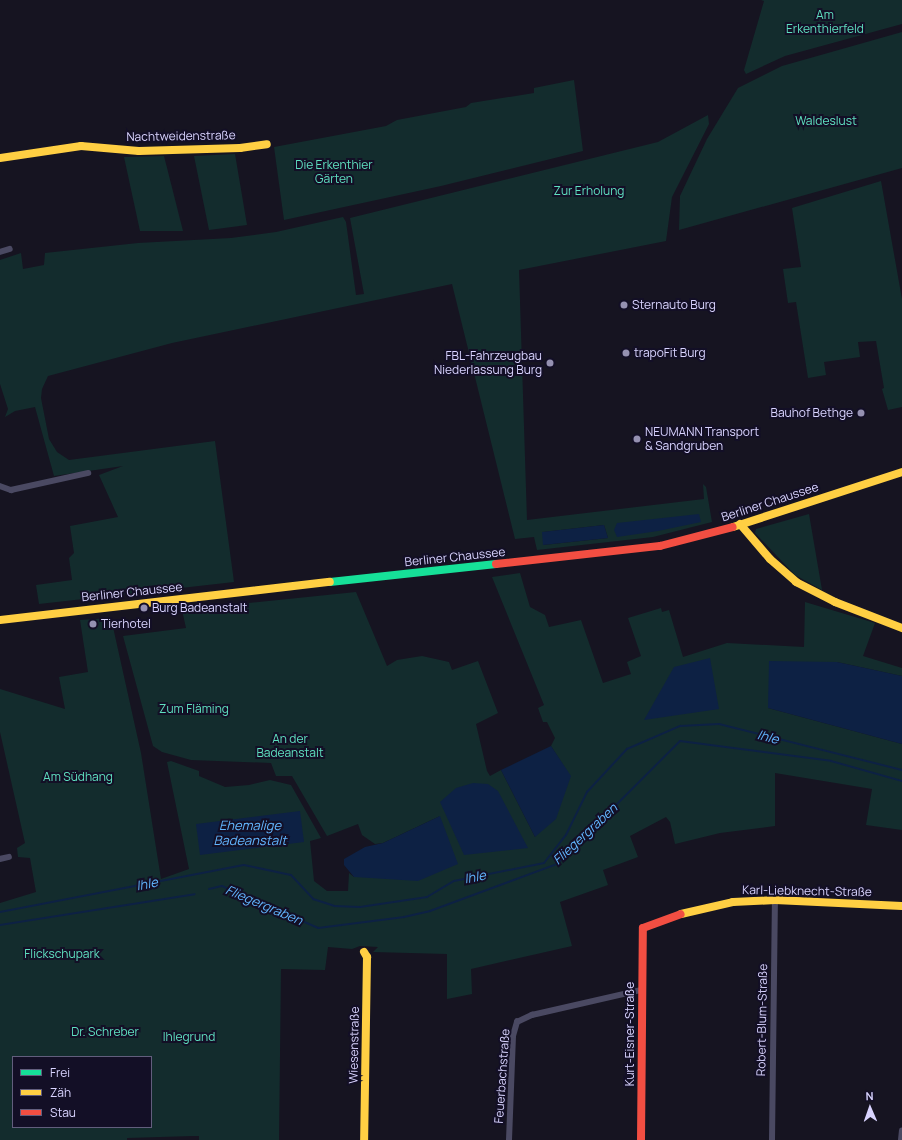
<!DOCTYPE html>
<html>
<head>
<meta charset="utf-8">
<style>
  body { margin:0 }
  #map { position:relative; width:902px; height:1140px; overflow:hidden; background:#161421; font-family:Manrope,sans-serif }
  div>[style] { position:absolute }
  .green>* { inset:0; background:#132c2d }
  .water>* { inset:0; background:#0d2144 }
  .stream>* { height:2px; margin:-1px; padding:0 1px; transform-origin:1px; border-radius:1px; background:#0d2144 }
  .street>* { height:5.5px; margin:-2.75px; padding:0 2.75px; transform-origin:2.75px; border-radius:2.75px; background:#4a4962 }
  .fast>* { height:8px; margin:-4px; padding:0 4px; transform-origin:4px; border-radius:4px; background:#16e098 }
  .slow>* { height:8px; margin:-4px; padding:0 4px; transform-origin:4px; border-radius:4px; background:#ffcf43 }
  .jam>* { height:8px; margin:-4px; padding:0 4px; transform-origin:4px; border-radius:4px; background:#f24e42 }
  .dots>* { width:11px; height:11px; translate:-50% -50%; box-sizing:border-box; border:2px solid #130f26; border-radius:50% }
  span { translate:-50% -50%; white-space:nowrap; text-align:center; line-height:1.15; -webkit-text-stroke:4px #130f26; paint-order:stroke }
  .park-label { font-size:12px; color:#5fe0c0 }
  .street-label { font-size:12px; color:#d9d4ff }
  .poi-label { font-size:12px; color:#d9d4ff }
  .left { translate:0 -50%; text-align:left }
  .right { translate:-100% -50%; text-align:right }
  .water-label { font-size:13px; color:#62b6ff; font-style:italic }
  .legend { position:absolute; left:12px; top:1056px; width:140px; height:72px; box-sizing:border-box; background:#130f26; border:1px solid #625e7d; margin:0; padding:5px 7px; list-style:none; font-size:12px; color:#d9d4ff }
  .legend li { display:flex; align-items:center; gap:8px; height:20px }
  .legend b { width:20px; border:1px solid #625e7d }
  .north { position:absolute; left:850px; top:1088px; width:40px; height:40px; -webkit-text-stroke:3px #130f26; paint-order:stroke; rotate:358deg; font-size:11px; font-weight:700; line-height:16px; text-align:center; color:#d9d4ff }
  .north::after { content:''; display:block; margin:auto; width:14px; height:18px; background:#d9d4ff; clip-path:polygon(50% 0,100% 100%,50% 72%,0 100%) }
</style>
</head>
<body>
<div id="map">
  <div class="green">
    <div style="clip-path:polygon(761px 0,902px 0,902px 24px,785px 56px,746px 74px,744px 70px,764px 1px)"></div>
    <div style="clip-path:polygon(902px 32px,902px 168px,679px 230px,680px 196px,707px 139px,738px 88px,782px 66px)"></div>
    <div style="clip-path:polygon(574px 80px,583px 151px,441px 186px,284px 220px,274px 147px,386px 126px,397px 120px,466px 107px,471px 103px,534px 93px,534px 88px)"></div>
    <div style="clip-path:polygon(evenodd,708px 115px,709px 124px,672px 197px,666px 241px,519px 270px,527px 520px,704px 499px,703px 484px,706px 487px,712px 522px,653px 537px,537px 550px,534px 537px,515px 539px,452px 284px,172px 343px,48px 376px,42px 389px,41px 398px,49px 439px,57px 452px,69px 460px,215px 441px,234px 582px,39px 604px,36px 585px,72px 580px,69px 558px,74px 553px,70px 526px,118px 517px,99px 475px,123px 466px,54px 476px,35px 407px,15px 411px,5px 417px,8px 409px,0 384px,0 260px,21px 253px,23px 269px,44px 265px,45px 253px,138px 243px,231px 238px,276px 232px,343px 217px,346px 222px,356px 295px,364px 294px,350px 218px,658px 142px,708px 115px,604px 525px,608px 538px,543px 545px,543px 532px,604px 525px)"></div>
    <div style="clip-path:polygon(235px 154px,247px 225px,209px 230px,194px 156px)"></div>
    <div style="clip-path:polygon(164px 156px,183px 231px,140px 231px,124px 157px)"></div>
    <div style="clip-path:polygon(881px 181px,902px 299px,902px 407px,888px 410px,882px 389px,884px 388px,876px 341px,858px 342px,860px 357px,824px 362px,826px 375px,808px 378px,796px 302px,788px 303px,783px 269px,801px 267px,792px 208px)"></div>
    <div style="clip-path:polygon(809px 514px,822px 590px,795px 575px,755px 533px,756px 529px)"></div>
    <div style="clip-path:polygon(evenodd,520px 573px,530px 607px,545px 615px,549px 627px,581px 620px,603px 683px,631px 674px,627px 662px,641px 656px,628px 618px,661px 608px,662px 612px,669px 610px,683px 657px,727px 643px,804px 647px,805px 602px,875px 623px,863px 656px,902px 668px,902px 676px,837px 662px,768px 708px,902px 744px,902px 830px,866px 825px,872px 789px,775px 773px,775px 826px,720px 833px,675px 844px,670px 822px,666px 817px,630px 836px,638px 857px,603px 870px,608px 885px,560px 902px,572px 946px,471px 969px,472px 994px,447px 999px,447px 954px,373px 952px,378px 947px,360px 946px,352px 949px,328px 947px,325px 970px,281px 969px,279px 1140px,199px 1140px,199px 1136px,193px 1136px,127px 1138px,127px 1140px,0 1140px,0 903px,36px 892px,30px 858px,18px 857px,17px 848px,25px 843px,0 732px,0 689px,65px 709px,59px 677px,88px 672px,80px 620px,111px 618px,141px 753px,161px 879px,189px 869px,167px 762px,171px 761px,199px 771px,199px 776px,225px 787px,249px 785px,270px 780px,291px 785px,321px 838px,310px 841px,314px 881px,327px 891px,348px 891px,349px 873px,354px 877px,440px 816px,383px 843px,375px 844px,362px 835px,358px 824px,327px 836px,292px 776px,276px 776px,271px 763px,191px 760px,162px 752px,153px 746px,123px 636px,186px 628px,182px 610px,356px 592px,387px 666px,397px 660px,422px 656px,449px 662px,452px 670px,478px 661px,498px 713px,476px 724px,487px 771px,490px 776px,501px 770px,535px 837px,570px 776px,551px 746px,555px 738px,547px 722px,543px 722px,538px 708px,544px 705px,492px 577px,520px 573px,13px 1057px,151px 1057px,151px 1127px,13px 1127px,13px 1057px)"></div>
  </div>
  <div class="water">
    <div style="clip-path:polygon(699px 514px,701px 522px,658px 531px,617px 537px,614px 530px,617px 523px)"></div>
    <div style="clip-path:polygon(604px 525px,608px 538px,543px 545px,542px 532px)"></div>
    <div style="clip-path:polygon(710px 658px,719px 709px,644px 720px,674px 667px)"></div>
    <div style="clip-path:polygon(769px 661px,837px 662px,902px 676px,902px 744px,768px 708px)"></div>
    <div style="clip-path:polygon(551px 746px,571px 776px,556px 819px,535px 837px,501px 770px)"></div>
    <div style="clip-path:polygon(473px 783px,488px 784px,498px 791px,528px 848px,464px 855px,440px 802px,456px 788px)"></div>
    <div style="clip-path:polygon(300px 811px,304px 842px,200px 855px,196px 824px)"></div>
    <div style="clip-path:polygon(440px 816px,458px 864px,418px 881px,354px 877px,344px 865px,344px 859px,365px 847px,383px 843px)"></div>
  </div>
  <div class="stream">
    <div style="left:209px;top:889px;width:13px;rotate:-13deg"></div>
    <div style="left:222px;top:886px;width:105px;rotate:23.6deg"></div>
    <div style="left:318px;top:928px;width:87px;rotate:-7.3deg"></div>
    <div style="left:404px;top:917px;width:27px;rotate:-13deg"></div>
    <div style="left:430px;top:911px;width:135px;rotate:-20.3deg"></div>
    <div style="left:557px;top:864px;width:174px;rotate:-45deg"></div>
    <div style="left:680px;top:741px;width:152px;rotate:7.5deg"></div>
    <div style="left:831px;top:761px;width:74px;rotate:15.7deg"></div>
    <div style="left:0;top:912px;width:248px;rotate:-10.9deg"></div>
    <div style="left:244px;top:865px;width:48px;rotate:12deg"></div>
    <div style="left:291px;top:875px;width:33px;rotate:47deg"></div>
    <div style="left:313px;top:899px;width:22px;rotate:18deg"></div>
    <div style="left:334px;top:906px;width:26px;rotate:2deg"></div>
    <div style="left:360px;top:907px;width:68px;rotate:-8.5deg"></div>
    <div style="left:427px;top:897px;width:31px;rotate:-31deg"></div>
    <div style="left:454px;top:881px;width:92px;rotate:-11.3deg"></div>
    <div style="left:544px;top:863px;width:36px;rotate:-52deg"></div>
    <div style="left:566px;top:835px;width:48px;rotate:-64deg"></div>
    <div style="left:587px;top:792px;width:59px;rotate:-47.1deg"></div>
    <div style="left:627px;top:749px;width:58px;rotate:-23.5deg"></div>
    <div style="left:680px;top:726px;width:39px;rotate:-3deg"></div>
    <div style="left:719px;top:724px;width:189px;rotate:14.1deg"></div>
    <div style="left:0;top:925px;width:197px;rotate:-9deg"></div>
  </div>
  <div class="street">
    <div style="left:0;top:252px;width:10px;rotate:-17deg"></div>
    <div style="left:0;top:486px;width:12px;rotate:20deg"></div>
    <div style="left:11px;top:490px;width:79px;rotate:-12.4deg"></div>
    <div style="left:0;top:859px;width:9px;rotate:-13deg"></div>
    <div style="left:509px;top:1140px;width:104px;rotate:-87.8deg"></div>
    <div style="left:513px;top:1036px;width:15px;rotate:-74deg"></div>
    <div style="left:517px;top:1022px;width:17px;rotate:-25deg"></div>
    <div style="left:532px;top:1015px;width:112px;rotate:-12.9deg"></div>
    <div style="left:772px;top:1140px;width:240px;rotate:-89.3deg"></div>
    <div style="left:901px;top:1140px;width:9px;rotate:-84deg"></div>
  </div>
  <div class="fast">
    <div style="left:330px;top:582px;width:167px;rotate:-6.2deg"></div>
  </div>
  <div class="slow">
    <div style="left:0;top:158px;width:82px;rotate:-8.4deg"></div>
    <div style="left:81px;top:146px;width:58px;rotate:4.9deg"></div>
    <div style="left:139px;top:151px;width:101px;rotate:-1.7deg"></div>
    <div style="left:240px;top:148px;width:27px;rotate:-8deg"></div>
    <div style="left:740px;top:524px;width:46px;rotate:49.4deg"></div>
    <div style="left:770px;top:559px;width:35px;rotate:41deg"></div>
    <div style="left:796px;top:582px;width:44px;rotate:27.1deg"></div>
    <div style="left:835px;top:602px;width:72px;rotate:21.2deg"></div>
    <div style="left:733px;top:527px;width:178px;rotate:-18deg"></div>
    <div style="left:0;top:620px;width:332px;rotate:-6.6deg"></div>
    <div style="left:681px;top:914px;width:53px;rotate:-13deg"></div>
    <div style="left:733px;top:902px;width:42px;rotate:-2.7deg"></div>
    <div style="left:775px;top:900px;width:127px;rotate:2.7deg"></div>
    <div style="left:364px;top:952px;width:6px;rotate:59deg"></div>
    <div style="left:367px;top:957px;width:183px;rotate:90.9deg"></div>
  </div>
  <div class="jam">
    <div style="left:496px;top:564px;width:165px;rotate:-6.3deg"></div>
    <div style="left:660px;top:546px;width:75px;rotate:-14.6deg"></div>
    <div style="left:641px;top:1140px;width:212px;rotate:-89.5deg"></div>
    <div style="left:643px;top:928px;width:40px;rotate:-20.2deg"></div>
  </div>
  <div class="dots">
    <div style="left:624px;top:305px;background:#9591b1"></div>
    <div style="left:626px;top:353px;background:#9591b1"></div>
    <div style="left:550px;top:363px;background:#9591b1"></div>
    <div style="left:861px;top:413px;background:#9591b1"></div>
    <div style="left:637px;top:439px;background:#9591b1"></div>
    <div style="left:144px;top:608px;background:#9591b1"></div>
    <div style="left:93px;top:624px;background:#9591b1"></div>
  </div>
  <div class="park-label">
    <span style="left:825px;top:22px">Am<br>Erkenthierfeld</span>
    <span style="left:826px;top:121px">Waldeslust</span>
    <span style="left:334px;top:172px">Die Erkenthier<br>Gärten</span>
    <span style="left:589px;top:191px">Zur Erholung</span>
    <span style="left:194px;top:709px">Zum Fläming</span>
    <span style="left:290px;top:746px">An der<br>Badeanstalt</span>
    <span style="left:78px;top:777px">Am Südhang</span>
    <span style="left:62px;top:954px">Flickschupark</span>
    <span style="left:105px;top:1032px">Dr. Schreber</span>
    <span style="left:189px;top:1037px">Ihlegrund</span>
  </div>
  <div class="street-label">
    <span style="left:181px;top:136px;rotate:-1deg">Nachtweidenstraße</span>
    <span style="left:770px;top:502px;rotate:-18deg">Berliner Chaussee</span>
    <span style="left:455px;top:557px;rotate:-6deg">Berliner Chaussee</span>
    <span style="left:132px;top:592px;rotate:-6deg">Berliner Chaussee</span>
    <span style="left:807px;top:891px;rotate:1deg">Karl-Liebknecht-Straße</span>
    <span style="left:762px;top:1020px;rotate:-89deg">Robert-Blum-Straße</span>
    <span style="left:630px;top:1034px;rotate:-90deg">Kurt-Eisner-Straße</span>
    <span style="left:354px;top:1045px;rotate:-89deg">Wiesenstraße</span>
    <span style="left:502px;top:1076px;rotate:-86deg">Feuerbachstraße</span>
  </div>
  <div class="poi-label">
    <span class="left" style="left:632px;top:305px">Sternauto Burg</span>
    <span class="left" style="left:634px;top:353px">trapoFit Burg</span>
    <span class="right" style="left:542px;top:363px">FBL-Fahrzeugbau<br>Niederlassung Burg</span>
    <span class="right" style="left:853px;top:413px">Bauhof Bethge</span>
    <span class="left" style="left:645px;top:439px">NEUMANN Transport<br>&amp; Sandgruben</span>
    <span class="left" style="left:152px;top:608px">Burg Badeanstalt</span>
    <span class="left" style="left:101px;top:624px">Tierhotel</span>
  </div>
  <div class="water-label">
    <span style="left:768px;top:737px;rotate:14deg">Ihle</span>
    <span style="left:250px;top:833px">Ehemalige<br>Badeanstalt</span>
    <span style="left:585px;top:834px;rotate:-43deg">Fliegergraben</span>
    <span style="left:475px;top:877px;rotate:-11deg">Ihle</span>
    <span style="left:147px;top:884px;rotate:-11deg">Ihle</span>
    <span style="left:264px;top:905px;rotate:23deg">Fliegergraben</span>
  </div>
  <ul class="legend">
  <li><b style="height:5px;background:#16e098"></b>Frei</li>
  <li><b style="height:5px;background:#ffcf43"></b>Zäh</li>
  <li><b style="height:5px;background:#f24e42"></b>Stau</li>
  </ul>
  <div class="north">N</div>
</div>
</body>
</html>
